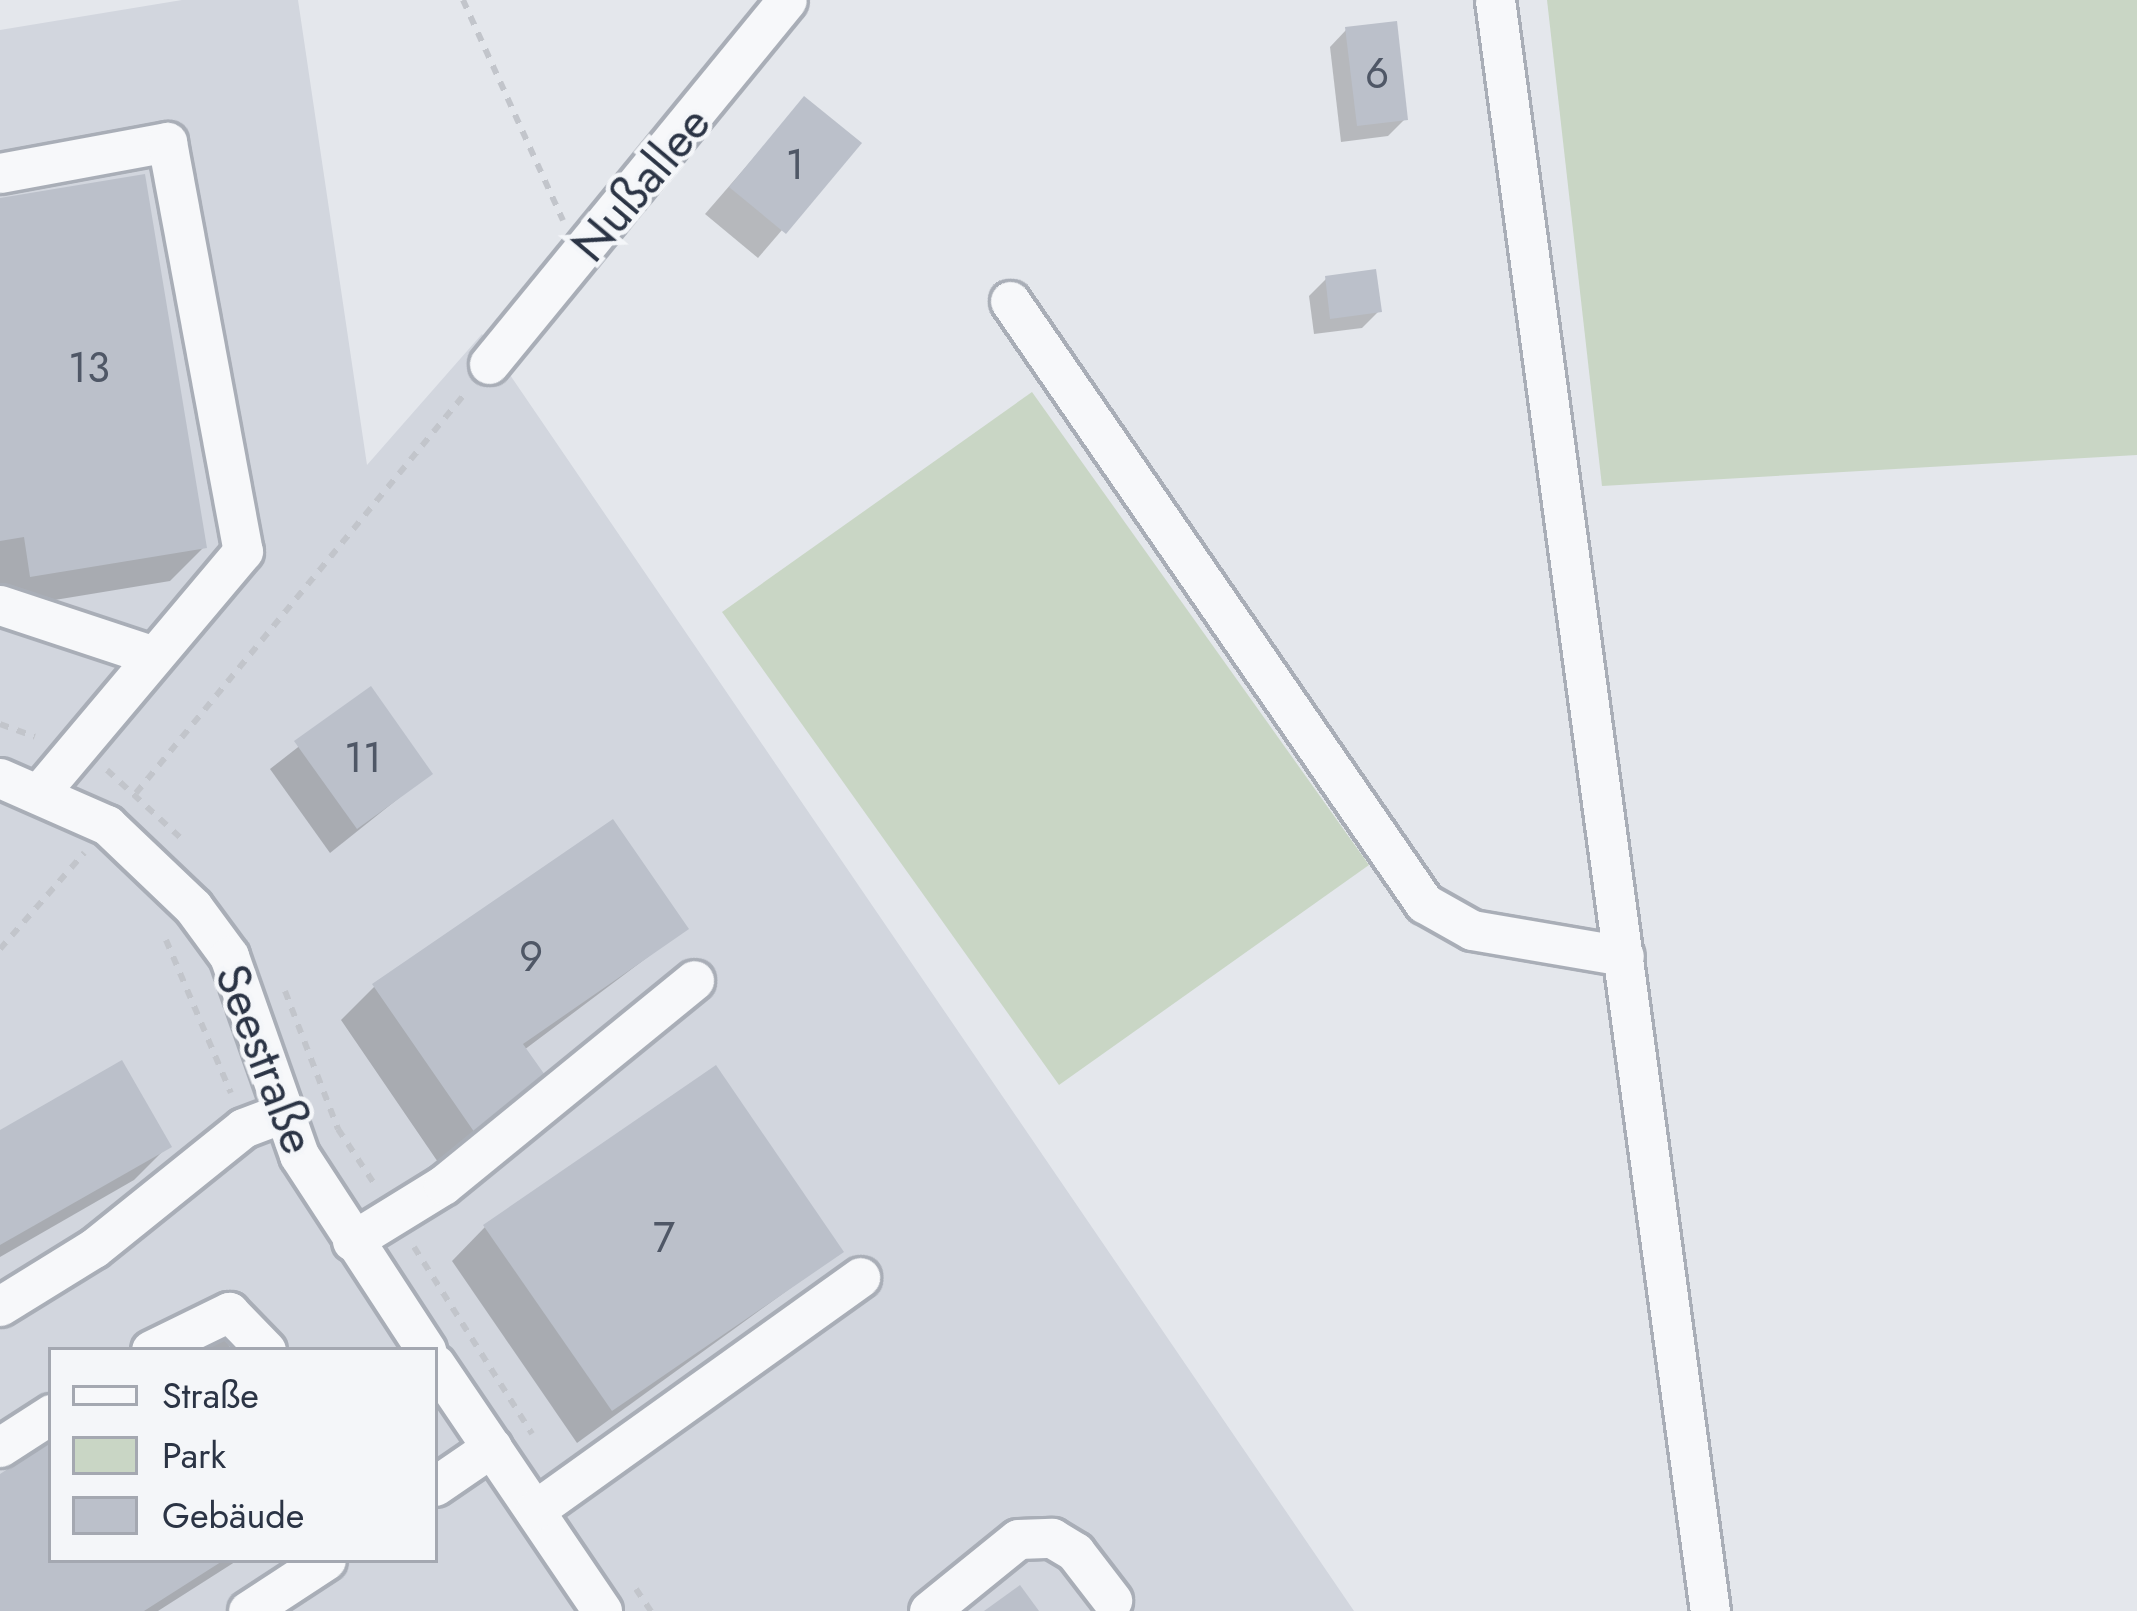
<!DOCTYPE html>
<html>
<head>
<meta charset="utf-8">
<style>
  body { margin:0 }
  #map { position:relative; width:2137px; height:1611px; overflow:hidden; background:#e4e7ec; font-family:Jost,sans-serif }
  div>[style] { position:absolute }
  .built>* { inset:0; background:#d2d6de }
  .green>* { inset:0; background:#c9d6c5 }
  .shadow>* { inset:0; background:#0003 }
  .building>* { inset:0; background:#bbc0ca }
  .path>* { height:6px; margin-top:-3px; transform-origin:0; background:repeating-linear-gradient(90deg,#c2c5cb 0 9px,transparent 0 18px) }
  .roads { filter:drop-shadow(3px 0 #a9aeb7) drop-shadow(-3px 0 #a9aeb7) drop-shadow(0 3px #a9aeb7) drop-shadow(0 -3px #a9aeb7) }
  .minor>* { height:39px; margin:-19.5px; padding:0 19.5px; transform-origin:19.5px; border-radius:19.5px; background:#f7f8fa }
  span { translate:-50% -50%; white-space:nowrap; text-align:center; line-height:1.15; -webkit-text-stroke:9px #f4f6f9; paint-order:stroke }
  .number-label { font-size:42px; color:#4f5766 }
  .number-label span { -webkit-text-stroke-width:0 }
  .street-label { font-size:48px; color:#2b3445 }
  .legend { position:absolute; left:48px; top:1347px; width:390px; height:216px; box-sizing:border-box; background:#f4f6f9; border:3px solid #a4a8b1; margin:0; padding:15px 21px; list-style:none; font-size:36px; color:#2b3445 }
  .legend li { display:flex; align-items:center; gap:24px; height:60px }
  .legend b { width:60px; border:3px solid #a4a8b1 }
</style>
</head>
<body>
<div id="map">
  <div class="built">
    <div style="clip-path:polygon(evenodd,182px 0,298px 0,367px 465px,482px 334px,1354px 1611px,0 1611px,0 30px,182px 0,51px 1350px,435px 1350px,435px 1560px,51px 1560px,51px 1350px)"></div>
  </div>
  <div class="green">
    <div style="clip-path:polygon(1547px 0,2137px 0,2137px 455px,1602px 486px)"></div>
    <div style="clip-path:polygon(1032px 392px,1369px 865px,1059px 1085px,722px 612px)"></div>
  </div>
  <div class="shadow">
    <div style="clip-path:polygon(1346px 30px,1405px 119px,1388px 136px,1341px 142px,1330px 47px)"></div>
    <div style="clip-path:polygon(804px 100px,857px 143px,758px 258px,705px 214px)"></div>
    <div style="clip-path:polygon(0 201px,204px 547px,170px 581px,0 609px)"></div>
    <div style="clip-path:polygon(1326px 279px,1379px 311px,1362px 328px,1314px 334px,1309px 296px)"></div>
    <div style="clip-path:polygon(370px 691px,429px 774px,330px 853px,270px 769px)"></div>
    <div style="clip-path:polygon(685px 929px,524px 1050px,548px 1085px,442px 1168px,341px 1020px,374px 987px)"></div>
    <div style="clip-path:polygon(0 1133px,168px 1146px,134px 1180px,0 1257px)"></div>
    <div style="clip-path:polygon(485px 1227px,840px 1252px,577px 1443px,452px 1261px)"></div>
    <div style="clip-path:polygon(222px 1335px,232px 1350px,199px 1350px)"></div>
    <div style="clip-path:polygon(51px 1445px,51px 1560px,238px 1560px,158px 1611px,0 1611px,0 1477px)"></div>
  </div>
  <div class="building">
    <div style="clip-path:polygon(1397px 21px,1408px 120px,1357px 126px,1345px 27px)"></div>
    <div style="clip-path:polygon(804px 96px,862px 143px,786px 234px,729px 187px)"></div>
    <div style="clip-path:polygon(145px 174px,207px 548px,30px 577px,24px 537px,0 541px,0 198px)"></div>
    <div style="clip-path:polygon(1376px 269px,1382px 312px,1330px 319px,1325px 276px)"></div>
    <div style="clip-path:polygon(371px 686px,433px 774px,357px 829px,294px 741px)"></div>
    <div style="clip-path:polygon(613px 819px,689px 929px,523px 1044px,552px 1085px,477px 1136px,372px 984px)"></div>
    <div style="clip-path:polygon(122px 1060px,172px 1147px,0 1245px,0 1130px)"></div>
    <div style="clip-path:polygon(716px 1065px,844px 1252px,612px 1411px,483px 1225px)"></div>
    <div style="clip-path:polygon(51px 1441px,51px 1560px,224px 1560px,144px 1611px,0 1611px,0 1474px)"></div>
    <div style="clip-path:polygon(1020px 1585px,1039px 1611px,984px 1611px)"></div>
  </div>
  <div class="path">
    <div style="left:463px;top:0;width:242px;rotate:65.6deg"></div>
    <div style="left:0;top:724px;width:37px;rotate:20deg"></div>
    <div style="left:107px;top:770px;width:106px;rotate:42.7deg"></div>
    <div style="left:136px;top:793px;width:521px;rotate:-50.53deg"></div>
    <div style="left:166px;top:940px;width:166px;rotate:67deg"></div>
    <div style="left:0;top:949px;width:128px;rotate:-48.8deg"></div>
    <div style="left:285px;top:991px;width:148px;rotate:69deg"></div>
    <div style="left:338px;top:1129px;width:67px;rotate:56.5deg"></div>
    <div style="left:414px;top:1247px;width:221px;rotate:57.7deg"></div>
    <div style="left:636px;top:1589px;width:27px;rotate:56deg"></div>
  </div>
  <div class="roads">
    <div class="minor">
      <div style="left:1495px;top:0;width:1625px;rotate:82.4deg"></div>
      <div style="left:0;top:173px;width:170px;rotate:-10.5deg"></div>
      <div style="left:167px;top:142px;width:416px;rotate:79.5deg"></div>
      <div style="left:243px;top:551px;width:317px;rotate:130.1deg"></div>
      <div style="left:1010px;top:301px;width:731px;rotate:55.48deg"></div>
      <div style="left:1424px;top:903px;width:55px;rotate:29.4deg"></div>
      <div style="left:1472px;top:930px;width:154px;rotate:9.7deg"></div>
      <div style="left:489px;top:364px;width:470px;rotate:-50.7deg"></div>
      <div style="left:0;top:605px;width:159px;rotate:18.3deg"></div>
      <div style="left:0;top:778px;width:117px;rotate:23.7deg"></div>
      <div style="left:107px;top:825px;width:119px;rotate:43.6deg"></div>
      <div style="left:193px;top:907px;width:61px;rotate:53.7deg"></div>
      <div style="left:229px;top:956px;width:211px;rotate:70.6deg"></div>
      <div style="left:299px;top:1155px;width:233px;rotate:56.9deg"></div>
      <div style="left:352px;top:1241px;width:107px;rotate:-31.6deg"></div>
      <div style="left:443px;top:1185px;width:324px;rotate:-39.2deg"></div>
      <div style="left:0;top:1306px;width:110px;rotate:-31.7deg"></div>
      <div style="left:94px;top:1248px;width:191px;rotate:-38.8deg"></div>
      <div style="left:243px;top:1128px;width:43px;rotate:-20.6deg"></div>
      <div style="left:151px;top:1350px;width:87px;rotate:-26deg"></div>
      <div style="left:229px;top:1312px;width:53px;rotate:45.8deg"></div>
      <div style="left:435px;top:1364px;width:298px;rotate:55.9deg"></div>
      <div style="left:0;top:1447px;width:61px;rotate:-32.9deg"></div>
      <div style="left:435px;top:1486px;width:69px;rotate:-34.4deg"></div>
      <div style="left:535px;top:1510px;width:400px;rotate:-35.6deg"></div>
      <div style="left:248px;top:1611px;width:93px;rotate:-33.2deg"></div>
      <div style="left:929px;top:1611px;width:114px;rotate:-39deg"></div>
      <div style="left:1018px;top:1539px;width:34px;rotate:-2deg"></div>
      <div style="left:1052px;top:1538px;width:27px;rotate:31deg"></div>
      <div style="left:1075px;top:1552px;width:61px;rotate:52.4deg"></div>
    </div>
  </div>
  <div class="number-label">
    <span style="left:1377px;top:74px">6</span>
    <span style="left:795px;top:165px">1</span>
    <span style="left:89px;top:368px">13</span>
    <span style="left:363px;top:758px">11</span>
    <span style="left:531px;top:957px">9</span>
    <span style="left:664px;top:1238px">7</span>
  </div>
  <div class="street-label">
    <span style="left:641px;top:184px;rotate:-50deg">Nußallee</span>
    <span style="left:265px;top:1059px;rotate:69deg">Seestraße</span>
  </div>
  <ul class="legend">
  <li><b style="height:15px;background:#f7f8fa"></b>Straße</li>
  <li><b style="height:33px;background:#c9d6c5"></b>Park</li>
  <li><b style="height:33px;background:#bbc0ca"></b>Gebäude</li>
  </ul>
</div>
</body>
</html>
